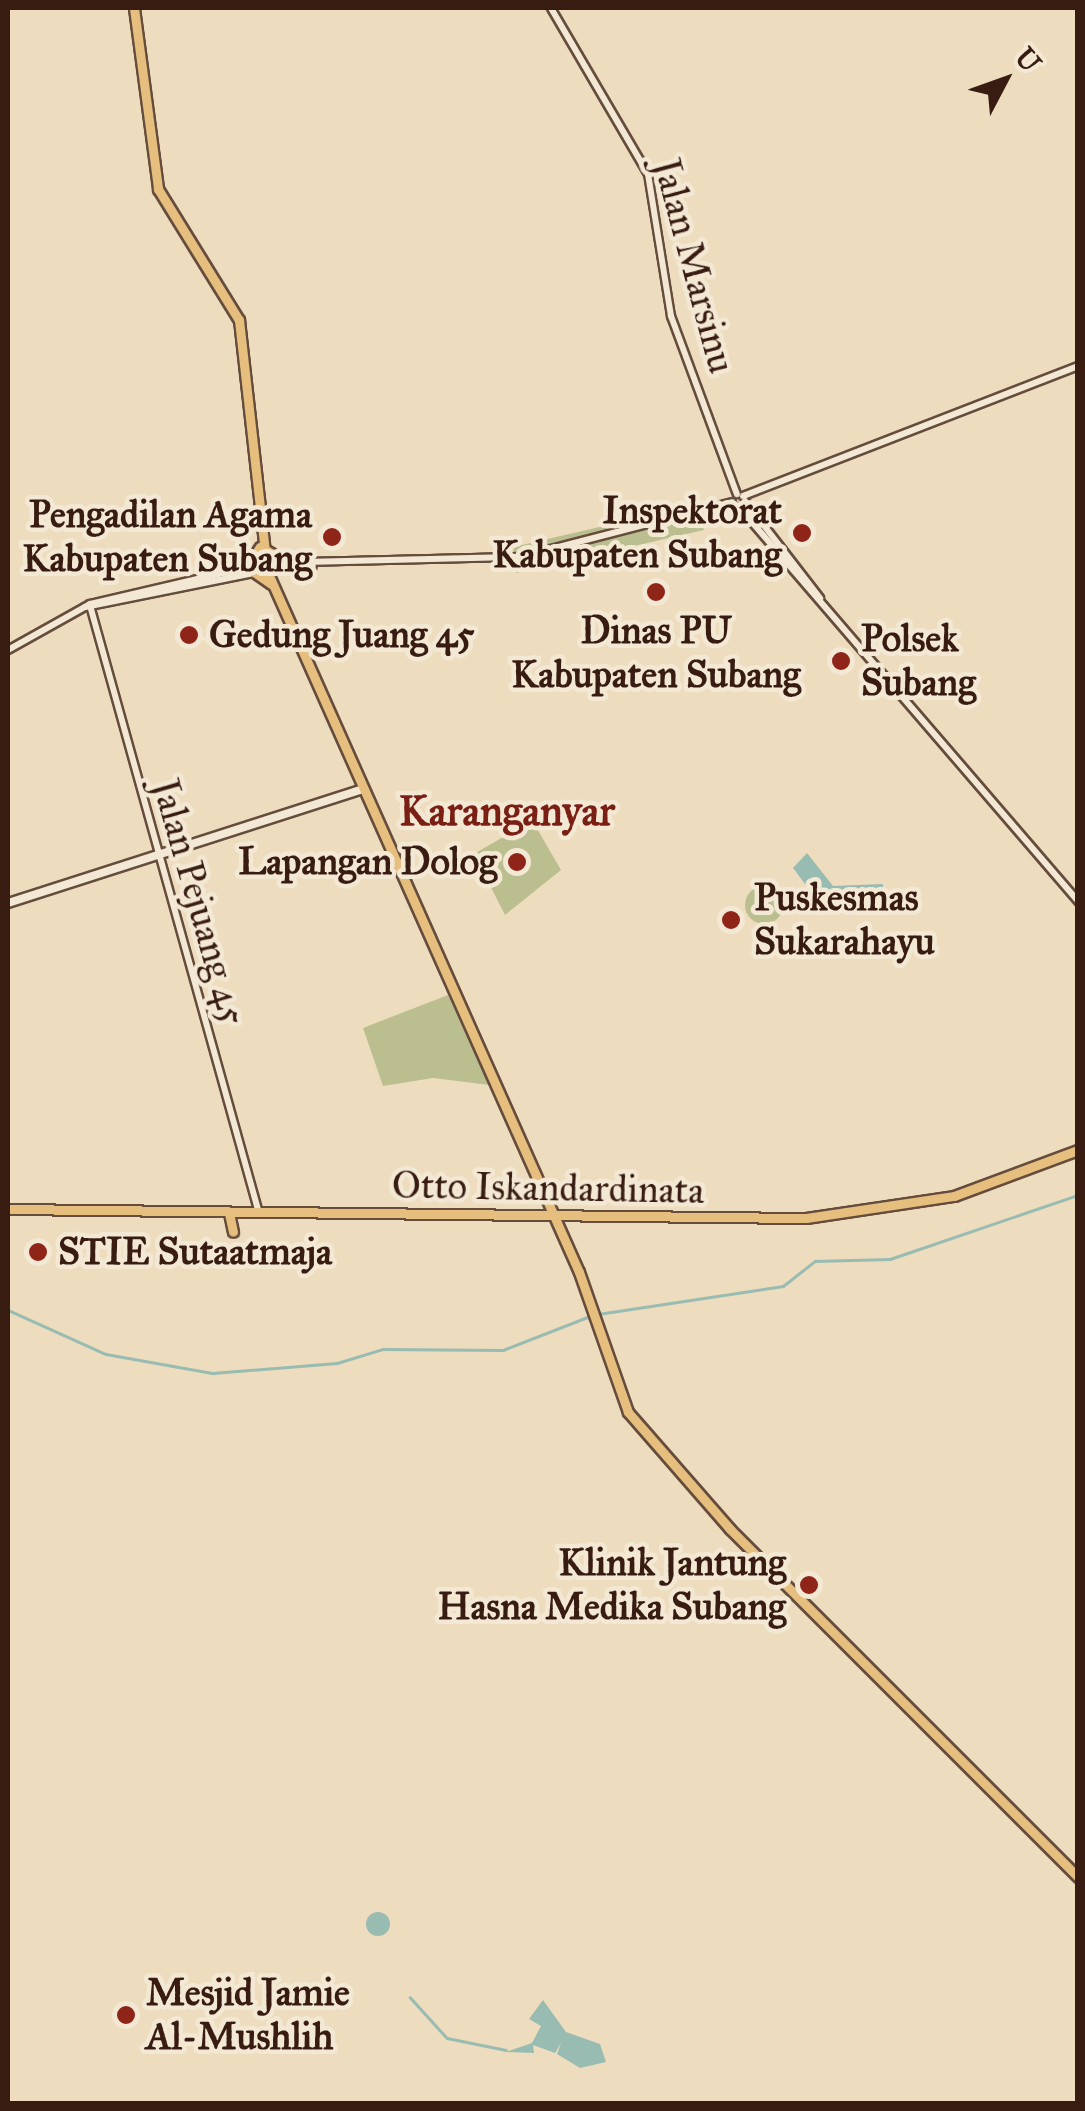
<!DOCTYPE html>
<html>
<head>
<meta charset="utf-8">
<style>
  body { margin:0 }
  #map { position:relative; width:1085px; height:2111px; overflow:hidden; background:#eddcbd; font-family:"IM FELL Great Primer",serif }
  div>[style] { position:absolute }
  .green>* { inset:0; background:#bbbf8f }
  .round { border-radius:50% }
  .water>* { inset:0; background:#99bcb2 }
  .stream>* { height:2.5px; margin:-1.25px; padding:0 1.25px; transform-origin:1.25px; border-radius:1.25px; background:#99bcb2 }
  .roads { filter:drop-shadow(2px 0 #654c3d) drop-shadow(-2px 0 #654c3d) drop-shadow(0 2px #654c3d) drop-shadow(0 -2px #654c3d) }
  .tertiary>* { height:6px; margin:-3px; padding:0 3px; transform-origin:3px; border-radius:3px; background:#f3e8d4 }
  .secondary>* { height:8px; margin:-4px; padding:0 4px; transform-origin:4px; border-radius:4px; background:#f3e8d4 }
  .primary>* { height:9px; margin:-4.5px; padding:0 4.5px; transform-origin:4.5px; border-radius:4.5px; background:#e6be7e }
  .dots>* { width:28px; height:28px; translate:-50% -50%; box-sizing:border-box; border:5px solid #f3e8d4; border-radius:50% }
  span { translate:-50% -50%; white-space:nowrap; text-align:center; line-height:1.15; -webkit-text-stroke:9px #f3e8d4; paint-order:stroke }
  .street-label { font-size:38px; color:#381c12 }
  .poi-label { font-size:38px; color:#381c12; font-weight:700 }
  .right { translate:-100% -50%; text-align:right }
  .left { translate:0 -50%; text-align:left }
  .quarter-label { font-size:42px; color:#7a1f14; font-weight:700 }
  .frame { position:absolute; inset:0; border:10px solid #381c12; pointer-events:none }
  .north { position:absolute; left:955px; top:30px; width:100px; height:100px; -webkit-text-stroke:8px #f3e8d4; paint-order:stroke; rotate:49deg; font-size:28px; font-weight:700; line-height:40px; text-align:center; color:#381c12 }
  .north::after { content:''; display:block; margin:auto; width:35px; height:45px; background:#381c12; clip-path:polygon(50% 0,100% 100%,50% 72%,0 100%) }
</style>
</head>
<body>
<div id="map">
  <div class="green">
    <div style="clip-path:polygon(695px 505px,704px 530px,516px 573px,513px 547px)"></div>
    <div style="clip-path:polygon(532px 820px,561px 870px,505px 915px,474px 854px)"></div>
    <div class="round" style="left:745px;top:886px;width:38px;height:38px"></div>
    <div style="clip-path:polygon(448px 995px,489px 1085px,433px 1078px,383px 1086px,363px 1028px)"></div>
  </div>
  <div class="water">
    <div style="clip-path:polygon(807px 853px,833px 886px,883px 884px,883px 893px,824px 909px,793px 868px)"></div>
    <div class="round" style="left:366px;top:1912px;width:24px;height:24px"></div>
    <div style="clip-path:polygon(543px 2000px,566px 2032px,600px 2044px,606px 2062px,580px 2068px,557px 2054px,561px 2043px,555px 2053px,533px 2045px,534px 2053px,506px 2052px,532px 2043px,541px 2026px,529px 2019px)"></div>
  </div>
  <div class="stream">
    <div style="left:8px;top:1310px;width:107px;rotate:24.2deg"></div>
    <div style="left:106px;top:1354px;width:109px;rotate:10.1deg"></div>
    <div style="left:213px;top:1373px;width:124px;rotate:-4.6deg"></div>
    <div style="left:337px;top:1363px;width:48px;rotate:-16.9deg"></div>
    <div style="left:383px;top:1349px;width:120px;rotate:0.5deg"></div>
    <div style="left:503px;top:1350px;width:93px;rotate:-21.3deg"></div>
    <div style="left:598px;top:1314px;width:187px;rotate:-8.6deg"></div>
    <div style="left:783px;top:1286px;width:41px;rotate:-38deg"></div>
    <div style="left:815px;top:1261px;width:75px;rotate:-1.5deg"></div>
    <div style="left:890px;top:1259px;width:199px;rotate:-18.8deg"></div>
    <div style="left:410px;top:1997px;width:55px;rotate:47.9deg"></div>
    <div style="left:447px;top:2038px;width:60px;rotate:11.5deg"></div>
  </div>
  <div class="roads">
    <div class="tertiary">
      <div style="left:551px;top:8px;width:192px;rotate:59.7deg"></div>
      <div style="left:648px;top:174px;width:144px;rotate:80.8deg"></div>
      <div style="left:671px;top:316px;width:190px;rotate:69.7deg"></div>
      <div style="left:743px;top:496px;width:359px;rotate:-21.2deg"></div>
      <div style="left:745px;top:501px;width:123px;rotate:52.3deg"></div>
      <div style="left:739px;top:507px;width:520px;rotate:49.29deg"></div>
      <div style="left:496px;top:564px;width:27px;rotate:-6deg"></div>
      <div style="left:266px;top:571px;width:47px;rotate:-6.1deg"></div>
      <div style="left:85px;top:607px;width:172px;rotate:-11.4deg"></div>
      <div style="left:91px;top:609px;width:627px;rotate:74.46deg"></div>
      <div style="left:8px;top:650px;width:94px;rotate:-29.3deg"></div>
      <div style="left:90px;top:604px;width:181px;rotate:-13.1deg"></div>
      <div style="left:266px;top:563px;width:254px;rotate:-1.4deg"></div>
      <div style="left:520px;top:557px;width:219px;rotate:-14.5deg"></div>
    </div>
    <div class="secondary">
      <div style="left:8px;top:903px;width:373px;rotate:-17.8deg"></div>
    </div>
    <div class="primary">
      <div style="left:134px;top:8px;width:183px;rotate:82.4deg"></div>
      <div style="left:158px;top:189px;width:154px;rotate:58.3deg"></div>
      <div style="left:239px;top:320px;width:253px;rotate:83.6deg"></div>
      <div style="left:267px;top:571px;width:767px;rotate:66.01deg"></div>
      <div style="left:579px;top:1272px;width:148px;rotate:70.7deg"></div>
      <div style="left:628px;top:1412px;width:155px;rotate:48.9deg"></div>
      <div style="left:730px;top:1529px;width:492px;rotate:45deg"></div>
      <div style="left:264px;top:549px;width:28px;rotate:30deg"></div>
      <div style="left:246px;top:569px;width:26px;rotate:-58deg"></div>
      <div style="left:254px;top:572px;width:21px;rotate:35deg"></div>
      <div style="left:8px;top:1209px;width:798px;rotate:0.65deg"></div>
      <div style="left:806px;top:1218px;width:150px;rotate:-8.5deg"></div>
      <div style="left:954px;top:1196px;width:132px;rotate:-20.4deg"></div>
      <div style="left:229px;top:1213px;width:19px;rotate:78deg"></div>
    </div>
  </div>
  <div class="dots">
    <div style="left:802px;top:533px;background:#8f2418"></div>
    <div style="left:332px;top:537px;background:#8f2418"></div>
    <div style="left:656px;top:592px;background:#8f2418"></div>
    <div style="left:189px;top:635px;background:#8f2418"></div>
    <div style="left:841px;top:661px;background:#8f2418"></div>
    <div style="left:517px;top:862px;background:#8f2418"></div>
    <div style="left:731px;top:920px;background:#8f2418"></div>
    <div style="left:38px;top:1252px;background:#8f2418"></div>
    <div style="left:809px;top:1585px;background:#8f2418"></div>
    <div style="left:126px;top:2015px;background:#8f2418"></div>
  </div>
  <div class="street-label">
    <span style="left:694px;top:266px;rotate:75deg">Jalan Marsinu</span>
    <span style="left:199px;top:902px;rotate:74deg">Jalan Pejuang 45</span>
    <span style="left:548px;top:1188px;rotate:1deg">Otto Iskandardinata</span>
  </div>
  <div class="poi-label">
    <span class="right" style="left:782px;top:533px">Inspektorat<br>Kabupaten Subang</span>
    <span class="right" style="left:312px;top:537px">Pengadilan Agama<br>Kabupaten Subang</span>
    <span style="left:656px;top:653px">Dinas PU<br>Kabupaten Subang</span>
    <span class="left" style="left:209px;top:635px">Gedung Juang 45</span>
    <span class="left" style="left:861px;top:661px">Polsek<br>Subang</span>
    <span class="right" style="left:497px;top:862px">Lapangan Dolog</span>
    <span class="left" style="left:754px;top:920px">Puskesmas<br>Sukarahayu</span>
    <span class="left" style="left:58px;top:1252px">STIE Sutaatmaja</span>
    <span class="right" style="left:786px;top:1585px">Klinik Jantung<br>Hasna Medika Subang</span>
    <span class="left" style="left:146px;top:2015px">Mesjid Jamie<br>Al-Mushlih</span>
  </div>
  <div class="quarter-label">
    <span style="left:507px;top:811px">Karanganyar</span>
  </div>
  <div class="frame"></div>
  <div class="north">U</div>
</div>
</body>
</html>
